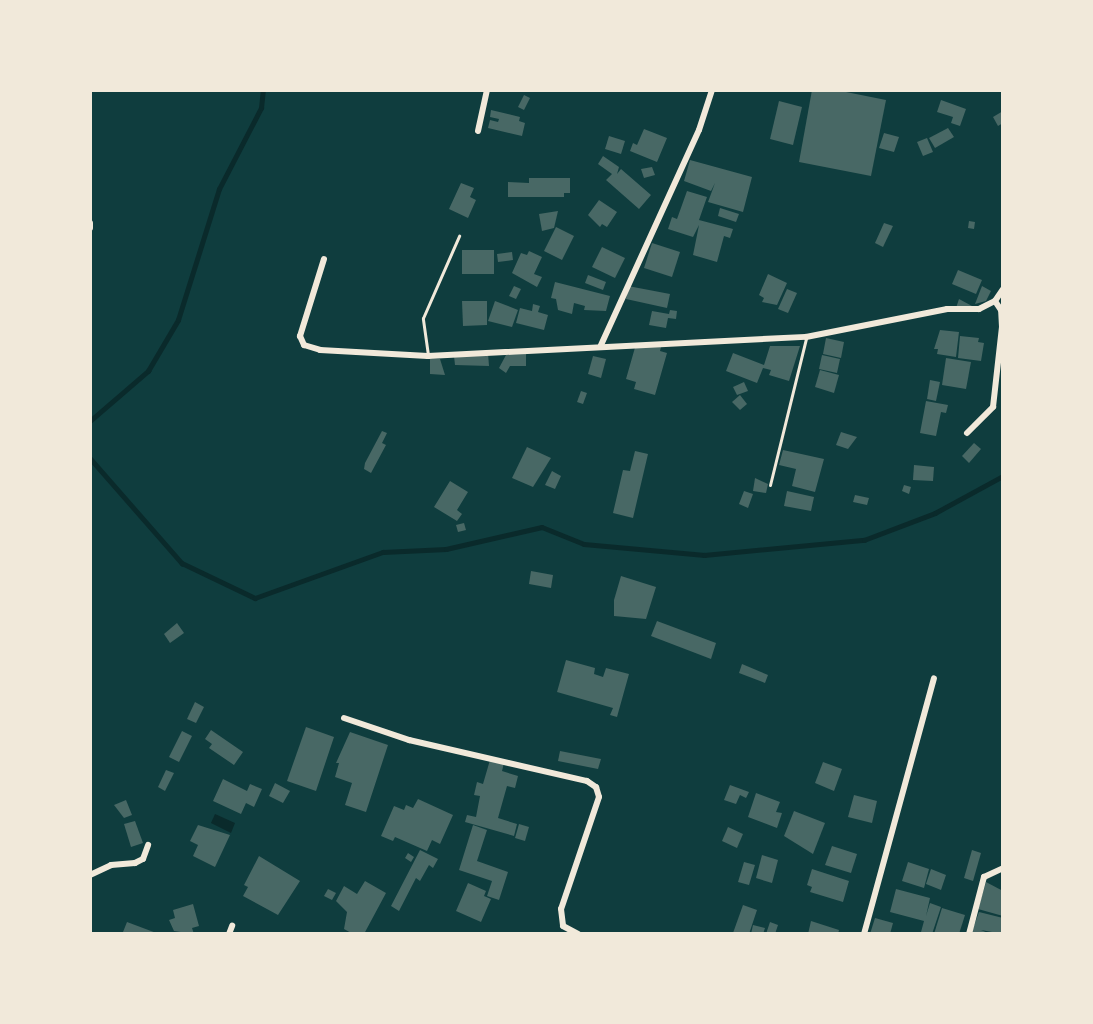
<!DOCTYPE html>
<html>
<head>
<meta charset="utf-8">
<style>
  body { margin:0 }
  #map { position:relative; width:1093px; height:1024px; overflow:hidden; background:#0f3d3e; font-family:Ubuntu,sans-serif }
  div>[style] { position:absolute }
  .water>* { inset:0; background:#0a2a2b }
  .stream>* { height:4.5px; margin:-2.25px; padding:0 2.25px; transform-origin:2.25px; border-radius:2.25px; background:#0a2a2b }
  .building>* { inset:0; background:#486865 }
  .service>* { height:3px; margin:-1.5px; padding:0 1.5px; transform-origin:1.5px; border-radius:1.5px; background:#f1e9da }
  .minor>* { height:6px; margin:-3px; padding:0 3px; transform-origin:3px; border-radius:3px; background:#f1e9da }
  span { translate:-50% -50%; white-space:nowrap; text-align:center; line-height:1.15; -webkit-text-stroke:5px #f1e9da; paint-order:stroke }
  .frame { position:absolute; inset:0; border:92px solid #f1e9da; pointer-events:none }
</style>
</head>
<body>
<div id="map">
  <div class="water">
    <div style="clip-path:polygon(215px 814px,235px 823px,231px 833px,211px 823px)"></div>
  </div>
  <div class="stream">
    <div style="left:90px;top:421px;width:77px;rotate:-40.8deg"></div>
    <div style="left:148px;top:371px;width:59px;rotate:-59.5deg"></div>
    <div style="left:178px;top:320px;width:137px;rotate:-72.6deg"></div>
    <div style="left:219px;top:189px;width:91px;rotate:-62.6deg"></div>
    <div style="left:261px;top:108px;width:18px;rotate:-84deg"></div>
    <div style="left:90px;top:458px;width:140px;rotate:48.8deg"></div>
    <div style="left:182px;top:563px;width:81px;rotate:25.6deg"></div>
    <div style="left:255px;top:598px;width:136px;rotate:-19.8deg"></div>
    <div style="left:383px;top:552px;width:63px;rotate:-2.7deg"></div>
    <div style="left:446px;top:549px;width:98px;rotate:-12.9deg"></div>
    <div style="left:542px;top:527px;width:45px;rotate:22deg"></div>
    <div style="left:584px;top:544px;width:121px;rotate:5.2deg"></div>
    <div style="left:704px;top:555px;width:161px;rotate:-5.4deg"></div>
    <div style="left:864px;top:540px;width:76px;rotate:-20.8deg"></div>
    <div style="left:935px;top:513px;width:77px;rotate:-28.6deg"></div>
  </div>
  <div class="building">
    <div style="clip-path:polygon(812px 90px,836px 90px,886px 100px,871px 176px,799px 162px)"></div>
    <div style="clip-path:polygon(524px 95px,530px 98px,524px 110px,518px 107px)"></div>
    <div style="clip-path:polygon(941px 100px,966px 109px,960px 126px,951px 123px,953px 117px,937px 112px)"></div>
    <div style="clip-path:polygon(779px 101px,802px 107px,793px 145px,770px 139px)"></div>
    <div style="clip-path:polygon(491px 110px,520px 117px,519px 121px,525px 123px,522px 136px,488px 128px,490px 120px,498px 122px,499px 119px,490px 117px)"></div>
    <div style="clip-path:polygon(1003px 111px,1003px 123px,998px 126px,993px 117px)"></div>
    <div style="clip-path:polygon(948px 128px,954px 137px,935px 148px,929px 138px)"></div>
    <div style="clip-path:polygon(644px 129px,667px 138px,657px 162px,630px 151px,633px 143px,637px 145px)"></div>
    <div style="clip-path:polygon(884px 133px,899px 137px,894px 152px,879px 148px)"></div>
    <div style="clip-path:polygon(609px 136px,625px 141px,621px 154px,605px 149px)"></div>
    <div style="clip-path:polygon(927px 138px,933px 152px,923px 156px,917px 142px)"></div>
    <div style="clip-path:polygon(603px 156px,619px 167px,617px 174px,621px 169px,651px 195px,639px 209px,606px 180px,612px 174px,598px 164px)"></div>
    <div style="clip-path:polygon(690px 160px,752px 177px,743px 212px,708px 202px,715px 183px,711px 191px,684px 181px)"></div>
    <div style="clip-path:polygon(652px 167px,655px 175px,644px 178px,641px 169px)"></div>
    <div style="clip-path:polygon(529px 178px,570px 178px,570px 193px,564px 193px,564px 197px,508px 197px,508px 182px,529px 183px)"></div>
    <div style="clip-path:polygon(461px 183px,474px 188px,470px 197px,476px 200px,468px 218px,449px 209px)"></div>
    <div style="clip-path:polygon(687px 191px,707px 197px,699px 220px,733px 229px,730px 238px,724px 236px,717px 262px,693px 255px,699px 225px,693px 237px,668px 229px,672px 217px,677px 219px)"></div>
    <div style="clip-path:polygon(599px 200px,617px 212px,607px 227px,602px 224px,600px 227px,588px 215px)"></div>
    <div style="clip-path:polygon(720px 208px,739px 214px,736px 222px,718px 216px)"></div>
    <div style="clip-path:polygon(558px 211px,554px 228px,542px 231px,539px 214px)"></div>
    <div style="clip-path:polygon(969px 221px,975px 222px,974px 229px,968px 228px)"></div>
    <div style="clip-path:polygon(884px 223px,893px 226px,883px 247px,875px 243px)"></div>
    <div style="clip-path:polygon(556px 227px,574px 236px,562px 260px,544px 251px)"></div>
    <div style="clip-path:polygon(652px 243px,680px 252px,672px 277px,644px 268px)"></div>
    <div style="clip-path:polygon(602px 247px,625px 258px,615px 278px,592px 267px)"></div>
    <div style="clip-path:polygon(462px 250px,494px 250px,494px 274px,462px 274px)"></div>
    <div style="clip-path:polygon(529px 251px,542px 257px,534px 274px,542px 277px,537px 287px,512px 273px,521px 253px,527px 255px)"></div>
    <div style="clip-path:polygon(512px 252px,513px 260px,498px 262px,497px 254px)"></div>
    <div style="clip-path:polygon(958px 270px,982px 280px,976px 294px,952px 284px)"></div>
    <div style="clip-path:polygon(768px 274px,787px 283px,777px 305px,762px 302px,764px 298px,759px 295px)"></div>
    <div style="clip-path:polygon(588px 275px,606px 282px,603px 290px,585px 283px)"></div>
    <div style="clip-path:polygon(555px 282px,610px 296px,606px 311px,584px 310px,585px 306px,574px 303px,572px 314px,558px 310px,556px 299px,551px 298px)"></div>
    <div style="clip-path:polygon(514px 286px,521px 289px,516px 299px,509px 296px)"></div>
    <div style="clip-path:polygon(628px 286px,670px 294px,667px 308px,626px 299px)"></div>
    <div style="clip-path:polygon(982px 286px,991px 291px,986px 301px,975px 304px)"></div>
    <div style="clip-path:polygon(787px 289px,797px 293px,788px 313px,778px 309px)"></div>
    <div style="clip-path:polygon(959px 299px,972px 306px,956px 308px)"></div>
    <div style="clip-path:polygon(462px 301px,487px 301px,487px 325px,463px 326px)"></div>
    <div style="clip-path:polygon(495px 301px,518px 310px,512px 327px,488px 321px)"></div>
    <div style="clip-path:polygon(533px 304px,540px 306px,538px 312px,548px 315px,544px 330px,516px 323px,520px 308px,532px 311px)"></div>
    <div style="clip-path:polygon(670px 310px,677px 311px,676px 319px,668px 318px,666px 328px,649px 325px,652px 311px,669px 314px)"></div>
    <div style="clip-path:polygon(940px 330px,959px 332px,956px 357px,937px 354px,938px 349px,934px 349px)"></div>
    <div style="clip-path:polygon(960px 336px,979px 338px,978px 342px,984px 343px,981px 361px,958px 358px)"></div>
    <div style="clip-path:polygon(826px 338px,844px 342px,841px 358px,823px 354px)"></div>
    <div style="clip-path:polygon(636px 344px,661px 347px,660px 351px,667px 353px,655px 395px,634px 389px,636px 382px,626px 379px)"></div>
    <div style="clip-path:polygon(770px 346px,800px 346px,789px 381px,769px 375px,771px 370px,763px 368px,757px 383px,726px 371px,733px 353px,764px 365px)"></div>
    <div style="clip-path:polygon(488px 353px,489px 366px,455px 365px,454px 356px)"></div>
    <div style="clip-path:polygon(526px 354px,526px 366px,510px 366px,506px 373px,499px 368px,506px 355px)"></div>
    <div style="clip-path:polygon(822px 355px,840px 359px,837px 373px,819px 369px)"></div>
    <div style="clip-path:polygon(593px 356px,606px 359px,601px 378px,588px 374px)"></div>
    <div style="clip-path:polygon(946px 358px,971px 362px,966px 389px,942px 385px)"></div>
    <div style="clip-path:polygon(430px 359px,440px 359px,445px 375px,430px 374px)"></div>
    <div style="clip-path:polygon(820px 370px,839px 375px,834px 393px,815px 387px)"></div>
    <div style="clip-path:polygon(930px 380px,940px 382px,936px 401px,927px 399px)"></div>
    <div style="clip-path:polygon(744px 382px,748px 391px,737px 395px,733px 387px)"></div>
    <div style="clip-path:polygon(581px 391px,587px 393px,583px 404px,577px 402px)"></div>
    <div style="clip-path:polygon(740px 395px,747px 404px,740px 410px,732px 402px)"></div>
    <div style="clip-path:polygon(926px 401px,948px 405px,946px 413px,941px 412px,936px 436px,920px 433px)"></div>
    <div style="clip-path:polygon(382px 431px,387px 433px,382px 443px,386px 445px,371px 473px,364px 469px,365px 463px)"></div>
    <div style="clip-path:polygon(841px 432px,857px 437px,848px 449px,836px 445px)"></div>
    <div style="clip-path:polygon(974px 443px,981px 449px,969px 463px,962px 456px)"></div>
    <div style="clip-path:polygon(527px 447px,551px 458px,533px 487px,512px 478px)"></div>
    <div style="clip-path:polygon(783px 450px,824px 459px,815px 492px,792px 486px,796px 469px,779px 465px)"></div>
    <div style="clip-path:polygon(635px 451px,648px 454px,633px 518px,613px 513px,623px 470px,630px 471px)"></div>
    <div style="clip-path:polygon(914px 465px,934px 467px,933px 481px,913px 480px)"></div>
    <div style="clip-path:polygon(552px 471px,561px 476px,555px 489px,545px 485px)"></div>
    <div style="clip-path:polygon(755px 478px,768px 484px,766px 493px,753px 491px)"></div>
    <div style="clip-path:polygon(450px 481px,468px 492px,457px 510px,462px 514px,457px 521px,434px 507px)"></div>
    <div style="clip-path:polygon(904px 485px,911px 487px,909px 494px,902px 491px)"></div>
    <div style="clip-path:polygon(744px 491px,753px 494px,748px 508px,739px 504px)"></div>
    <div style="clip-path:polygon(787px 491px,814px 497px,811px 511px,784px 506px)"></div>
    <div style="clip-path:polygon(855px 495px,869px 498px,867px 505px,853px 502px)"></div>
    <div style="clip-path:polygon(464px 523px,466px 530px,458px 532px,456px 525px)"></div>
    <div style="clip-path:polygon(531px 571px,553px 575px,551px 588px,529px 584px)"></div>
    <div style="clip-path:polygon(621px 576px,656px 587px,646px 619px,614px 616px,614px 600px)"></div>
    <div style="clip-path:polygon(657px 621px,716px 643px,711px 659px,651px 636px)"></div>
    <div style="clip-path:polygon(177px 623px,184px 633px,170px 643px,164px 634px)"></div>
    <div style="clip-path:polygon(566px 660px,595px 668px,594px 674px,603px 677px,606px 668px,629px 674px,617px 717px,610px 715px,613px 708px,557px 692px)"></div>
    <div style="clip-path:polygon(742px 664px,768px 675px,765px 683px,739px 673px)"></div>
    <div style="clip-path:polygon(195px 702px,204px 707px,196px 723px,187px 719px)"></div>
    <div style="clip-path:polygon(306px 727px,334px 737px,316px 791px,287px 781px)"></div>
    <div style="clip-path:polygon(211px 730px,243px 752px,234px 765px,209px 748px,212px 744px,205px 739px)"></div>
    <div style="clip-path:polygon(182px 731px,192px 736px,179px 762px,169px 757px)"></div>
    <div style="clip-path:polygon(350px 732px,388px 745px,366px 812px,345px 805px,352px 783px,335px 777px,339px 763px,336px 763px)"></div>
    <div style="clip-path:polygon(560px 751px,601px 759px,598px 769px,558px 761px)"></div>
    <div style="clip-path:polygon(490px 760px,504px 763px,502px 771px,518px 776px,515px 788px,507px 786px,498px 818px,517px 824px,514px 836px,465px 822px,467px 815px,476px 817px,480px 796px,474px 795px,477px 782px,483px 784px)"></div>
    <div style="clip-path:polygon(823px 762px,842px 769px,834px 791px,815px 783px)"></div>
    <div style="clip-path:polygon(166px 770px,174px 773px,165px 791px,158px 787px)"></div>
    <div style="clip-path:polygon(223px 779px,247px 791px,250px 784px,262px 789px,254px 807px,246px 803px,241px 814px,213px 801px)"></div>
    <div style="clip-path:polygon(275px 783px,290px 791px,283px 803px,269px 796px)"></div>
    <div style="clip-path:polygon(730px 785px,749px 792px,746px 798px,740px 795px,736px 804px,724px 800px)"></div>
    <div style="clip-path:polygon(756px 793px,780px 802px,776px 812px,782px 813px,777px 828px,748px 817px)"></div>
    <div style="clip-path:polygon(854px 795px,877px 801px,872px 823px,848px 817px)"></div>
    <div style="clip-path:polygon(418px 799px,453px 815px,440px 844px,432px 840px,427px 851px,395px 837px,393px 841px,381px 836px,394px 806px,404px 810px,406px 805px,413px 808px)"></div>
    <div style="clip-path:polygon(126px 800px,132px 815px,124px 818px,114px 805px)"></div>
    <div style="clip-path:polygon(794px 811px,825px 823px,813px 854px,784px 836px)"></div>
    <div style="clip-path:polygon(135px 821px,143px 843px,131px 847px,124px 824px)"></div>
    <div style="clip-path:polygon(519px 824px,529px 827px,525px 841px,515px 838px)"></div>
    <div style="clip-path:polygon(198px 825px,230px 835px,215px 867px,193px 856px,198px 845px,190px 841px)"></div>
    <div style="clip-path:polygon(473px 825px,487px 830px,477px 861px,508px 872px,499px 900px,487px 896px,492px 881px,459px 870px)"></div>
    <div style="clip-path:polygon(728px 827px,743px 834px,737px 848px,722px 841px)"></div>
    <div style="clip-path:polygon(832px 846px,857px 854px,851px 873px,825px 865px)"></div>
    <div style="clip-path:polygon(420px 850px,438px 859px,433px 868px,429px 865px,420px 881px,416px 878px,399px 911px,391px 906px)"></div>
    <div style="clip-path:polygon(972px 850px,981px 853px,973px 881px,964px 878px)"></div>
    <div style="clip-path:polygon(408px 853px,414px 857px,411px 862px,405px 858px)"></div>
    <div style="clip-path:polygon(762px 855px,778px 860px,772px 883px,756px 878px)"></div>
    <div style="clip-path:polygon(259px 856px,300px 881px,278px 915px,243px 896px,248px 887px,244px 885px)"></div>
    <div style="clip-path:polygon(744px 862px,755px 865px,749px 885px,738px 882px)"></div>
    <div style="clip-path:polygon(908px 862px,929px 869px,924px 888px,902px 881px)"></div>
    <div style="clip-path:polygon(812px 869px,849px 881px,843px 902px,810px 892px,812px 887px,807px 885px)"></div>
    <div style="clip-path:polygon(931px 869px,946px 875px,941px 890px,926px 884px)"></div>
    <div style="clip-path:polygon(365px 881px,386px 893px,364px 934px,353px 934px,344px 929px,347px 912px,336px 901px,344px 886px,357px 894px)"></div>
    <div style="clip-path:polygon(986px 882px,1003px 891px,1003px 916px,978px 909px)"></div>
    <div style="clip-path:polygon(468px 883px,486px 891px,484px 896px,491px 899px,481px 922px,456px 911px)"></div>
    <div style="clip-path:polygon(328px 889px,336px 893px,332px 900px,324px 896px)"></div>
    <div style="clip-path:polygon(896px 889px,930px 898px,926px 916px,930px 903px,941px 907px,932px 934px,921px 932px,924px 921px,890px 912px)"></div>
    <div style="clip-path:polygon(193px 904px,199px 926px,192px 928px,194px 934px,174px 931px,169px 920px,175px 918px,173px 910px)"></div>
    <div style="clip-path:polygon(743px 905px,757px 910px,749px 934px,737px 934px,733px 933px)"></div>
    <div style="clip-path:polygon(942px 908px,965px 915px,959px 934px,934px 934px)"></div>
    <div style="clip-path:polygon(979px 912px,1003px 918px,1003px 934px,981px 930px,990px 934px,971px 934px)"></div>
    <div style="clip-path:polygon(875px 918px,893px 923px,890px 934px,870px 934px)"></div>
    <div style="clip-path:polygon(811px 921px,839px 930px,838px 934px,808px 934px)"></div>
    <div style="clip-path:polygon(127px 922px,159px 934px,123px 932px)"></div>
    <div style="clip-path:polygon(770px 922px,778px 925px,775px 934px,766px 934px)"></div>
    <div style="clip-path:polygon(753px 925px,765px 928px,763px 934px,751px 934px)"></div>
  </div>
  <div class="service">
    <div style="left:428px;top:355px;width:37px;rotate:-98deg"></div>
    <div style="left:423px;top:318px;width:90px;rotate:-66.3deg"></div>
    <div style="left:770px;top:485px;width:151px;rotate:-76.2deg"></div>
  </div>
  <div class="minor">
    <div style="left:478px;top:131px;width:42px;rotate:-77.6deg"></div>
    <div style="left:90px;top:223px;width:5px;rotate:90deg"></div>
    <div style="left:324px;top:259px;width:81px;rotate:107.3deg"></div>
    <div style="left:300px;top:336px;width:10px;rotate:66deg"></div>
    <div style="left:304px;top:345px;width:17px;rotate:17deg"></div>
    <div style="left:320px;top:350px;width:108px;rotate:3.2deg"></div>
    <div style="left:428px;top:356px;width:378px;rotate:-2.9deg"></div>
    <div style="left:806px;top:337px;width:144px;rotate:-11.2deg"></div>
    <div style="left:947px;top:309px;width:32px"></div>
    <div style="left:979px;top:309px;width:18px;rotate:-27deg"></div>
    <div style="left:995px;top:301px;width:14px;rotate:-56deg"></div>
    <div style="left:601px;top:345px;width:236px;rotate:-65.5deg"></div>
    <div style="left:699px;top:130px;width:42px;rotate:-72deg"></div>
    <div style="left:967px;top:433px;width:37px;rotate:-45deg"></div>
    <div style="left:993px;top:407px;width:81px;rotate:-83.6deg"></div>
    <div style="left:1002px;top:327px;width:17px;rotate:-93deg"></div>
    <div style="left:1001px;top:310px;width:11px;rotate:-124deg"></div>
    <div style="left:344px;top:718px;width:69px;rotate:18.7deg"></div>
    <div style="left:409px;top:740px;width:183px;rotate:13deg"></div>
    <div style="left:587px;top:781px;width:11px;rotate:34deg"></div>
    <div style="left:596px;top:787px;width:10px;rotate:73deg"></div>
    <div style="left:599px;top:797px;width:118px;rotate:108.7deg"></div>
    <div style="left:561px;top:909px;width:17px;rotate:83deg"></div>
    <div style="left:563px;top:926px;width:17px;rotate:28deg"></div>
    <div style="left:90px;top:875px;width:23px;rotate:-25deg"></div>
    <div style="left:111px;top:865px;width:24px;rotate:-5deg"></div>
    <div style="left:135px;top:863px;width:9px;rotate:-27deg"></div>
    <div style="left:143px;top:859px;width:15px;rotate:-70deg"></div>
    <div style="left:229px;top:934px;width:9px;rotate:-69deg"></div>
    <div style="left:864px;top:934px;width:265px;rotate:-74.7deg"></div>
    <div style="left:969px;top:934px;width:59px;rotate:-75.3deg"></div>
    <div style="left:984px;top:877px;width:21px;rotate:-25deg"></div>
  </div>
  <div class="frame"></div>
</div>
</body>
</html>
